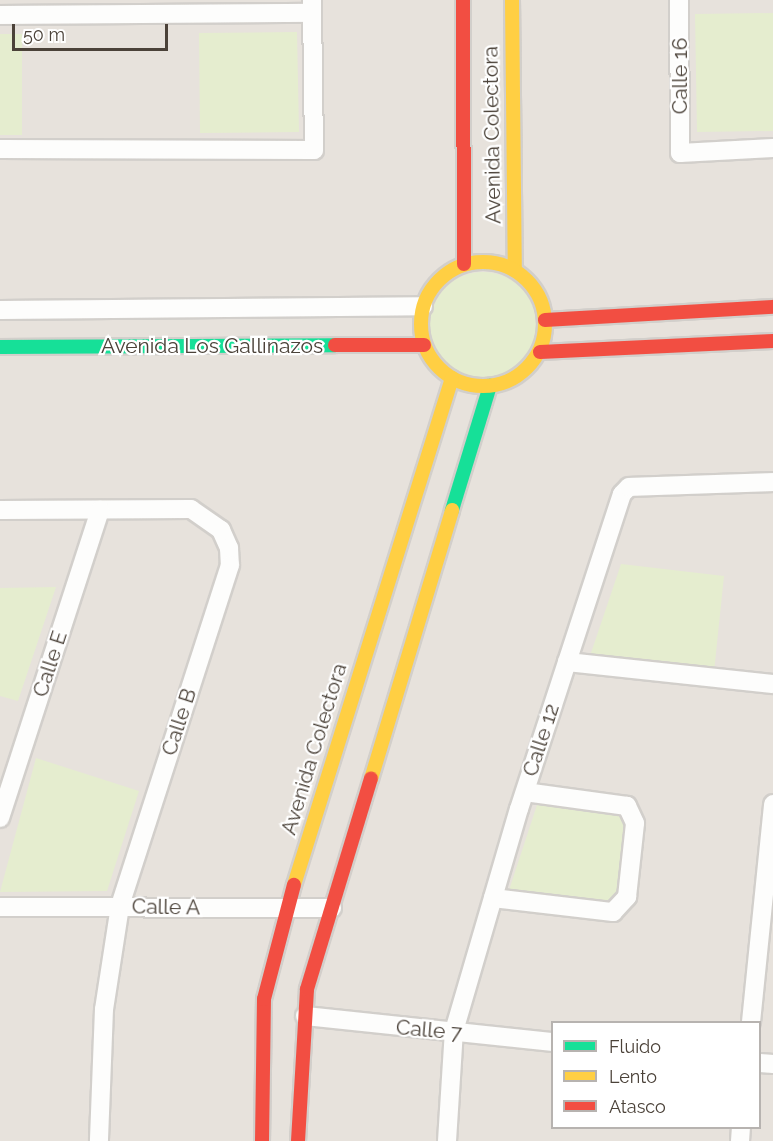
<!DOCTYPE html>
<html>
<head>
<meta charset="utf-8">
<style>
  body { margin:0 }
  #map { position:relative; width:773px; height:1141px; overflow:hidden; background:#f4f1ee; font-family:Raleway,sans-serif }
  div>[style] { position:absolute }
  .residential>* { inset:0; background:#e7e2dc }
  .green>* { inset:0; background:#e5edcf }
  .round { border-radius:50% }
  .roads { filter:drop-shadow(2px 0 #d2cfcb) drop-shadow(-2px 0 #d2cfcb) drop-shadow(0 2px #d2cfcb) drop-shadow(0 -2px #d2cfcb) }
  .street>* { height:18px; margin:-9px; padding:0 9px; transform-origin:9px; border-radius:9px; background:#fdfdfc }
  .fast>* { height:14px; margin:-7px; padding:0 7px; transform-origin:7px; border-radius:7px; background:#16e098 }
  .slow>* { height:14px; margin:-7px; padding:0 7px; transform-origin:7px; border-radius:7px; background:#ffcf43 }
  .slow>.ring { margin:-7px; padding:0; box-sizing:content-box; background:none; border:14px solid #ffcf43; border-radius:50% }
  .jam>* { height:14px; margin:-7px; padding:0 7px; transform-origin:7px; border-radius:7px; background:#f24e42 }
  span { translate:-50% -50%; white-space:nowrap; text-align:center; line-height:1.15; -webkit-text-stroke:4.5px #fff; paint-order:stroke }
  .street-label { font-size:21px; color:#4b4239 }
  .legend { position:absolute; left:551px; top:1021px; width:210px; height:108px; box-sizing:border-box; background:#fff; border:2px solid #b7b3b0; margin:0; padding:8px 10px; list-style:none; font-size:18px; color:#4b4239 }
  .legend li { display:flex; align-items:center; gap:12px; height:30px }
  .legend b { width:30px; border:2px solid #b7b3b0 }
  .scale { position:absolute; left:12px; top:24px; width:156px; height:27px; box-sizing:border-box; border:3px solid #4b4239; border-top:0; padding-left:8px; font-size:18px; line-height:21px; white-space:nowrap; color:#4b4239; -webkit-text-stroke:4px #fff; paint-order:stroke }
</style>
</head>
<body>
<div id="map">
  <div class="residential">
    <div style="clip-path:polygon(evenodd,0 0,773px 0,773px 1141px,0 1141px,0 0,552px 1022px,760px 1022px,760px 1128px,552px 1128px,552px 1022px)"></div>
  </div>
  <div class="green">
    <div style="clip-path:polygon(773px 13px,773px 131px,697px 132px,695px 14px)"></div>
    <div style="clip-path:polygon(297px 32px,299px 132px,200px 133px,199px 33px)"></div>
    <div style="clip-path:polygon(0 34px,22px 34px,22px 135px,0 135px)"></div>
    <div class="round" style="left:430px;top:272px;width:106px;height:106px"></div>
    <div style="clip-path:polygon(621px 564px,724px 576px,714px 672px,589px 659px)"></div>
    <div style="clip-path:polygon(56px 587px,18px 701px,0 696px,0 588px)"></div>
    <div style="clip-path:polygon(36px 758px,139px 791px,107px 891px,0 892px)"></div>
    <div style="clip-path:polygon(538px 802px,627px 812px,619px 903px,509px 890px)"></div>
  </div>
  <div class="roads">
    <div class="street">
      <div style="left:679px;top:0;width:153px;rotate:89.6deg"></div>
      <div style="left:680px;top:153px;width:93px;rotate:-3.1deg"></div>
      <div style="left:0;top:15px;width:312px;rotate:-0.4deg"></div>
      <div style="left:0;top:149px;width:314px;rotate:0.2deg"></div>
      <div style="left:314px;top:150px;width:150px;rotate:-90.8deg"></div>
      <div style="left:0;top:310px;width:423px;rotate:-0.5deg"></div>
      <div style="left:0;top:510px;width:191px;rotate:-0.3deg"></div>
      <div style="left:191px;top:509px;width:37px;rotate:35deg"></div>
      <div style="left:221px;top:530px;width:20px;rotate:66deg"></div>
      <div style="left:229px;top:548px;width:17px;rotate:87deg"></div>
      <div style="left:230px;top:565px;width:358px;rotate:107.9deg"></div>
      <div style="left:120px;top:906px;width:104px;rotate:98.8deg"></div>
      <div style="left:104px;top:1009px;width:132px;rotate:92.2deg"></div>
      <div style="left:567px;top:662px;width:207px;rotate:6.1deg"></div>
      <div style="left:0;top:818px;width:324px;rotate:-72deg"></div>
      <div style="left:493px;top:898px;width:121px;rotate:6.7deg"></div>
      <div style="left:613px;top:912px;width:21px;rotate:-47deg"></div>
      <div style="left:627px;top:897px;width:74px;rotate:-83.8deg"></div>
      <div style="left:635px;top:823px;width:19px;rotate:-115deg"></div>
      <div style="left:627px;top:806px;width:103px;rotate:-172.2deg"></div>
      <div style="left:0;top:907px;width:332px;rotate:0.2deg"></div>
      <div style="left:305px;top:1016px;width:248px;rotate:6deg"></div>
      <div style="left:751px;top:1022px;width:219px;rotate:-84.2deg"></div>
      <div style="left:760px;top:1063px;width:13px;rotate:4deg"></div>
      <div style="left:447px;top:1141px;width:110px;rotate:-86.4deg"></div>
      <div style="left:454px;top:1031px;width:231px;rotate:-73.7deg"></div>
      <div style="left:519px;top:809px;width:331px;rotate:-71.9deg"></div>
      <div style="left:622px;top:494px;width:10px;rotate:-45deg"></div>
      <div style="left:629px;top:487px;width:144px;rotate:-2deg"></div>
      <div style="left:740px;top:1141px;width:13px;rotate:-86deg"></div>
    </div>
    <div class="fast">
      <div style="left:0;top:347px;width:335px;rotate:-0.3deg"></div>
      <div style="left:452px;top:510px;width:130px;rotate:-73deg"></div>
    </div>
    <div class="slow">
      <div style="left:512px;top:0;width:270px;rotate:89.4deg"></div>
      <div class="ring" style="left:421px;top:262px;width:110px;height:110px"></div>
      <div style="left:371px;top:779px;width:281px;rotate:-73.2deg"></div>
      <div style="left:294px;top:885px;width:531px;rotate:-72.69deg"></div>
    </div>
    <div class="jam">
      <div style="left:463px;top:0;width:264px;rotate:89.8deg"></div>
      <div style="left:545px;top:320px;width:228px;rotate:-3.3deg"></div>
      <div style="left:335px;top:345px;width:89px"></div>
      <div style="left:540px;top:352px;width:233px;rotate:-2.7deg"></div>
      <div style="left:262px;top:1141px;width:142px;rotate:-89.2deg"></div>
      <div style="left:264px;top:999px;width:118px;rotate:-75.3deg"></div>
      <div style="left:298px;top:1141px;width:152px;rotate:-86.6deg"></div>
      <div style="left:307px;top:989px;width:220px;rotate:-73.1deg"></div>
    </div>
  </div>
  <div class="street-label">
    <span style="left:680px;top:76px;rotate:-90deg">Calle 16</span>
    <span style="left:492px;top:135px;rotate:-91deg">Avenida Colectora</span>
    <span style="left:212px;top:346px">Avenida Los Gallinazos</span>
    <span style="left:50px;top:664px;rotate:-72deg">Calle E</span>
    <span style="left:179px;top:722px;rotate:-72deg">Calle B</span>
    <span style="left:541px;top:740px;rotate:-72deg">Calle 12</span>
    <span style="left:314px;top:749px;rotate:-73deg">Avenida Colectora</span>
    <span style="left:166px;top:907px;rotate:1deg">Calle A</span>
    <span style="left:429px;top:1030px;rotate:5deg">Calle 7</span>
  </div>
  <ul class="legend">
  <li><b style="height:8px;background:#16e098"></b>Fluido</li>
  <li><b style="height:8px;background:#ffcf43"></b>Lento</li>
  <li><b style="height:8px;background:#f24e42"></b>Atasco</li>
  </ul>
  <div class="scale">50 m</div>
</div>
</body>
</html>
